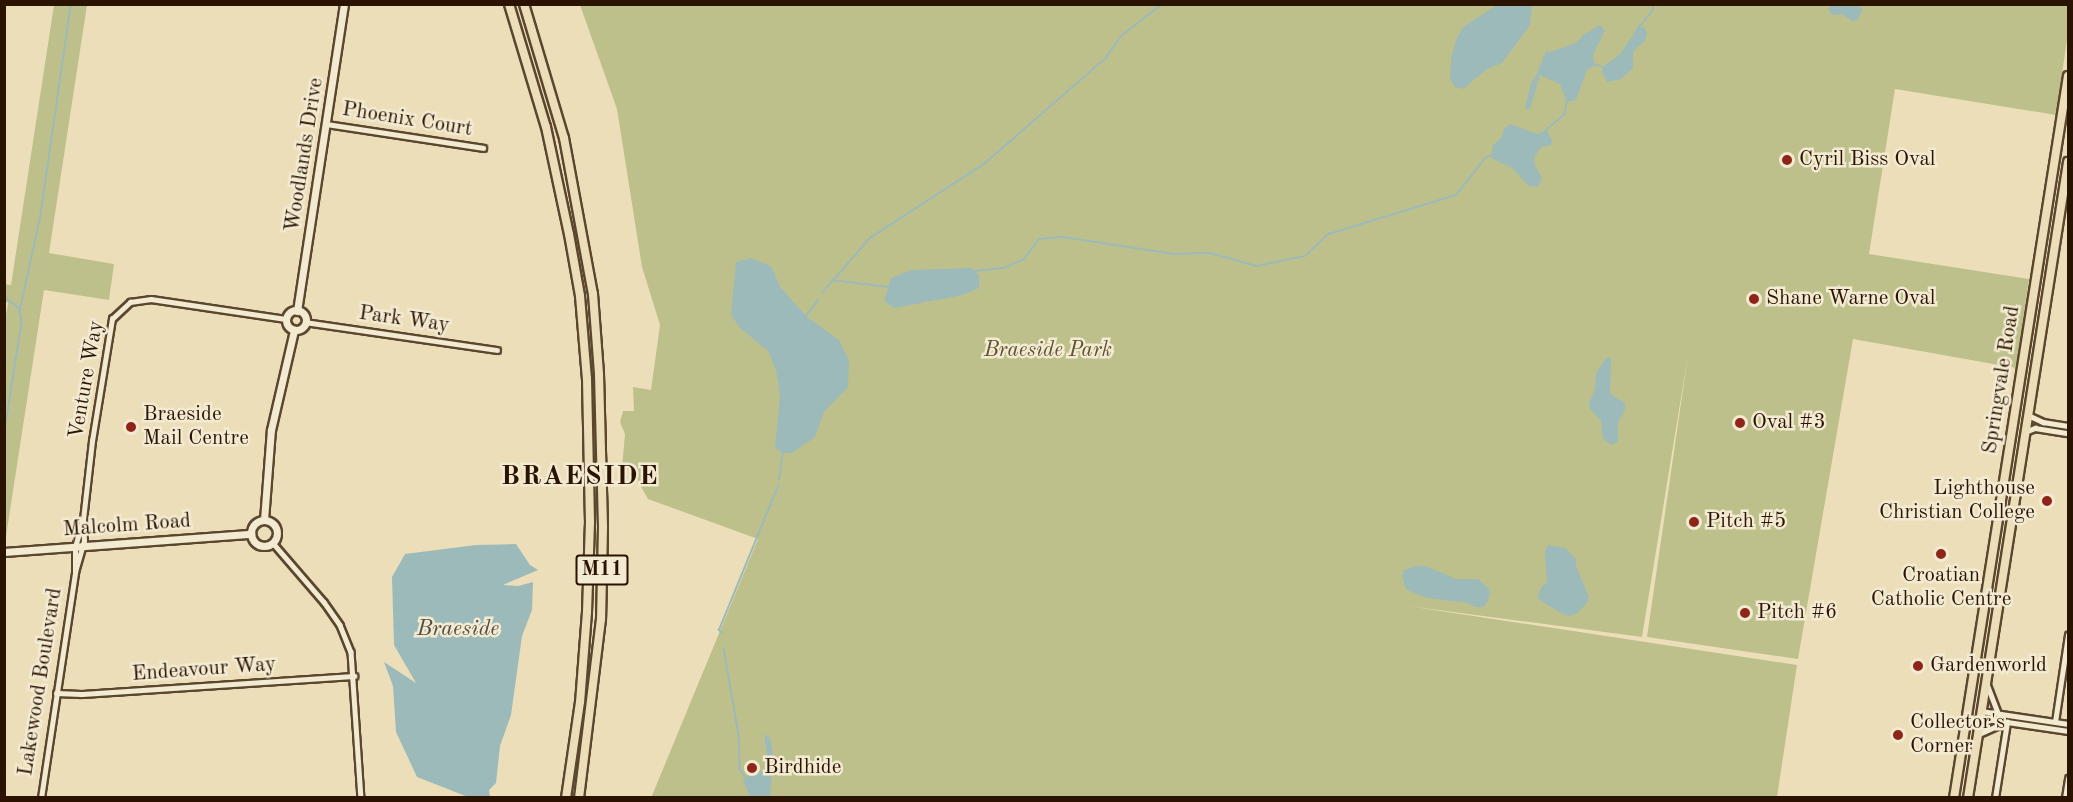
<!DOCTYPE html>
<html>
<head>
<meta charset="utf-8">
<style>
  body { margin:0 }
  #map { position:relative; width:2073px; height:802px; overflow:hidden; background:#eddeba; font-family:"Old Standard TT",serif }
  div>[style] { position:absolute }
  .green>* { inset:0; background:#bec08b }
  .water>* { inset:0; background:#9cbab9 }
  .stream>* { height:1.5px; margin:-0.75px; padding:0 0.75px; transform-origin:0.75px; border-radius:0.75px; background:#9cbab9 }
  .roads { filter:drop-shadow(2px 0 #5b462e) drop-shadow(-2px 0 #5b462e) drop-shadow(0 2px #5b462e) drop-shadow(0 -2px #5b462e) }
  .street>* { height:4.5px; margin:-2.25px; padding:0 2.25px; transform-origin:2.25px; border-radius:2.25px; background:#f3ead2 }
  .secondary>* { height:7px; margin:-3.5px; padding:0 3.5px; transform-origin:3.5px; border-radius:3.5px; background:#f3ead2 }
  .secondary>.ring { margin:-3.5px; padding:0; box-sizing:content-box; background:none; border:7px solid #f3ead2; border-radius:50% }
  .highway>* { height:8px; margin:-4px; padding:0 4px; transform-origin:4px; border-radius:4px; background:#eddeba }
  .dots>* { width:16px; height:16px; translate:-50% -50%; box-sizing:border-box; border:3px solid #f3ead2; border-radius:50% }
  span { translate:-50% -50%; white-space:nowrap; text-align:center; line-height:1.15; -webkit-text-stroke:5px #f3ead2; paint-order:stroke }
  .shield-label span { padding:2px 4px; background:#f3ead2; border:2px solid; border-radius:4px; -webkit-text-stroke-width:0 }
  .shield-label { font-size:20px; color:#2a1300; font-weight:700 }
  .street-label { font-size:21px; color:#2a1300 }
  .poi-label { font-size:21px; color:#2a1300 }
  .left { translate:0 -50%; text-align:left }
  .right { translate:-100% -50%; text-align:right }
  .park-label { font-size:21px; color:#5e5031; font-style:italic }
  .water-label { font-size:22px; color:#524d41; font-style:italic }
  .district-label { font-size:27px; color:#2a1300; font-weight:700; letter-spacing:1.5px }
  .frame { position:absolute; inset:0; border:6px solid #2a1300; pointer-events:none }
</style>
</head>
<body>
<div id="map">
  <div class="green">
    <div style="clip-path:polygon(2068px 4px,2068px 33px,2056px 115px,1895px 89px,1869px 254px,2029px 279px,2016px 368px,1853px 339px,1798px 659px,1647px 637px,1688px 355px,1642px 637px,1408px 606px,1797px 665px,1777px 797px,651px 798px,758px 539px,648px 499px,632px 471px,622px 467px,625px 434px,620px 422px,623px 411px,634px 411px,633px 387px,651px 390px,660px 325px,642px 267px,617px 109px,580px 5px)"></div>
    <div style="clip-path:polygon(54px 5px,87px 5px,49px 253px,114px 264px,109px 300px,44px 290px,5px 543px,4px 327px,8px 303px,5px 301px,5px 284px,11px 285px)"></div>
  </div>
  <div class="water">
    <div style="clip-path:polygon(1497px 5px,1532px 5px,1530px 25px,1502px 63px,1487px 69px,1463px 89px,1455px 87px,1450px 79px,1451px 59px,1456px 40px,1463px 27px)"></div>
    <div style="clip-path:polygon(1857px 5px,1863px 10px,1857px 20px,1852px 21px,1842px 14px,1832px 15px,1828px 9px,1832px 5px)"></div>
    <div style="clip-path:polygon(1600px 25px,1605px 30px,1593px 55px,1595px 65px,1587px 70px,1576px 100px,1567px 102px,1560px 84px,1540px 75px,1530px 109px,1525px 109px,1531px 83px,1537px 74px,1546px 51px,1550px 52px,1576px 43px,1583px 35px)"></div>
    <div style="clip-path:polygon(1644px 27px,1647px 33px,1646px 39px,1633px 52px,1633px 68px,1621px 79px,1607px 82px,1602px 72px,1603px 67px,1620px 54px,1637px 29px)"></div>
    <div style="clip-path:polygon(1510px 124px,1537px 134px,1546px 130px,1552px 140px,1551px 145px,1541px 147px,1534px 158px,1535px 166px,1542px 177px,1538px 187px,1529px 186px,1512px 168px,1491px 158px,1493px 145px,1500px 139px,1505px 128px)"></div>
    <div style="clip-path:polygon(751px 258px,771px 266px,781px 288px,807px 317px,839px 340px,849px 361px,848px 387px,824px 412px,815px 437px,792px 453px,783px 453px,775px 448px,780px 395px,776px 370px,768px 351px,740px 328px,731px 315px,736px 262px)"></div>
    <div style="clip-path:polygon(972px 268px,979px 275px,979px 288px,963px 295px,894px 308px,884px 301px,891px 278px,911px 270px)"></div>
    <div style="clip-path:polygon(1607px 357px,1611px 358px,1611px 361px,1610px 394px,1625px 403px,1625px 410px,1618px 422px,1618px 441px,1612px 445px,1603px 439px,1601px 421px,1590px 409px,1589px 403px,1595px 389px,1596px 373px)"></div>
    <div style="clip-path:polygon(516px 544px,530px 565px,538px 570px,503px 585px,518px 586px,533px 582px,532px 610px,522px 636px,511px 715px,500px 746px,496px 783px,489px 790px,490px 797px,468px 797px,417px 777px,396px 732px,393px 686px,384px 662px,416px 683px,394px 645px,392px 577px,405px 554px,476px 545px)"></div>
    <div style="clip-path:polygon(1548px 545px,1565px 548px,1576px 559px,1576px 566px,1589px 597px,1586px 604px,1576px 614px,1568px 616px,1557px 611px,1537px 598px,1542px 586px,1547px 583px,1545px 552px)"></div>
    <div style="clip-path:polygon(1416px 566px,1426px 566px,1456px 579px,1478px 579px,1490px 590px,1489px 598px,1484px 607px,1475px 607px,1468px 603px,1428px 598px,1416px 594px,1406px 589px,1402px 576px,1404px 570px)"></div>
    <div style="clip-path:polygon(764px 734px,770px 738px,773px 757px,770px 797px,750px 797px,743px 781px,752px 772px,764px 771px,768px 762px)"></div>
  </div>
  <div class="stream">
    <div style="left:1636px;top:31px;width:27px;rotate:-51deg"></div>
    <div style="left:1653px;top:10px;width:6px;rotate:-90deg"></div>
    <div style="left:1594px;top:64px;width:9px;rotate:18deg"></div>
    <div style="left:1546px;top:130px;width:23px;rotate:-40deg"></div>
    <div style="left:1564px;top:115px;width:14px;rotate:-78deg"></div>
    <div style="left:974px;top:271px;width:30px;rotate:-6deg"></div>
    <div style="left:1004px;top:268px;width:22px;rotate:-24deg"></div>
    <div style="left:1024px;top:259px;width:25px;rotate:-53deg"></div>
    <div style="left:1039px;top:239px;width:24px;rotate:-5deg"></div>
    <div style="left:1063px;top:237px;width:112px;rotate:8.7deg"></div>
    <div style="left:1174px;top:254px;width:36px;rotate:-2deg"></div>
    <div style="left:1210px;top:253px;width:49px;rotate:15.5deg"></div>
    <div style="left:1257px;top:266px;width:49px;rotate:-11.8deg"></div>
    <div style="left:1305px;top:256px;width:33px;rotate:-43deg"></div>
    <div style="left:1329px;top:234px;width:133px;rotate:-17.1deg"></div>
    <div style="left:1456px;top:195px;width:48px;rotate:-51.7deg"></div>
    <div style="left:1486px;top:157px;width:6px;rotate:-18deg"></div>
    <div style="left:832px;top:280px;width:57px;rotate:7deg"></div>
    <div style="left:822px;top:293px;width:73px;rotate:-48.9deg"></div>
    <div style="left:870px;top:238px;width:136px;rotate:-33deg"></div>
    <div style="left:984px;top:164px;width:162px;rotate:-41deg"></div>
    <div style="left:1106px;top:58px;width:25px;rotate:-56deg"></div>
    <div style="left:1120px;top:37px;width:53px;rotate:-38.2deg"></div>
    <div style="left:4px;top:296px;width:21px;rotate:39deg"></div>
    <div style="left:20px;top:309px;width:14px;rotate:82deg"></div>
    <div style="left:22px;top:323px;width:115px;rotate:99deg"></div>
    <div style="left:20px;top:309px;width:93px;rotate:-77.6deg"></div>
    <div style="left:40px;top:218px;width:216px;rotate:-81.8deg"></div>
    <div style="left:806px;top:316px;width:20px;rotate:-53deg"></div>
    <div style="left:779px;top:480px;width:27px;rotate:-82deg"></div>
    <div style="left:722px;top:634px;width:5px;rotate:-127deg"></div>
    <div style="left:719px;top:630px;width:156px;rotate:-67.7deg"></div>
    <div style="left:724px;top:648px;width:88px;rotate:80.2deg"></div>
    <div style="left:739px;top:735px;width:34px;rotate:88deg"></div>
    <div style="left:740px;top:769px;width:11px;rotate:56deg"></div>
  </div>
  <div class="roads">
    <div class="street">
      <div style="left:327px;top:124px;width:158px;rotate:8.7deg"></div>
      <div style="left:305px;top:322px;width:194px;rotate:8.3deg"></div>
      <div style="left:2028px;top:415px;width:17px;rotate:25deg"></div>
      <div style="left:2043px;top:422px;width:25px;rotate:9deg"></div>
      <div style="left:2025px;top:432px;width:11px;rotate:-22deg"></div>
      <div style="left:2035px;top:428px;width:33px;rotate:9deg"></div>
      <div style="left:273px;top:543px;width:78px;rotate:49.2deg"></div>
      <div style="left:324px;top:602px;width:28px;rotate:55deg"></div>
      <div style="left:340px;top:625px;width:29px;rotate:68deg"></div>
      <div style="left:351px;top:652px;width:146px;rotate:86.1deg"></div>
      <div style="left:75px;top:570px;width:23px;rotate:-90deg"></div>
      <div style="left:75px;top:547px;width:25px;rotate:-74deg"></div>
      <div style="left:1987px;top:684px;width:30px;rotate:69deg"></div>
      <div style="left:56px;top:693px;width:25px;rotate:2deg"></div>
      <div style="left:81px;top:694px;width:274px;rotate:-3.8deg"></div>
      <div style="left:1981px;top:711px;width:88px;rotate:8.5deg"></div>
      <div style="left:1980px;top:718px;width:89px;rotate:8.4deg"></div>
      <div style="left:2055px;top:722px;width:88px;rotate:-81.5deg"></div>
      <div style="left:1979px;top:734px;width:27px;rotate:-24deg"></div>
      <div style="left:41px;top:798px;width:229px;rotate:-81.4deg"></div>
      <div style="left:75px;top:572px;width:32px;rotate:-74deg"></div>
      <div style="left:84px;top:541px;width:21px;rotate:-93deg"></div>
      <div style="left:83px;top:520px;width:80px;rotate:-83.5deg"></div>
      <div style="left:92px;top:441px;width:124px;rotate:-80.7deg"></div>
      <div style="left:112px;top:319px;width:25px;rotate:-43deg"></div>
      <div style="left:130px;top:302px;width:21px;rotate:-8deg"></div>
      <div style="left:151px;top:299px;width:136px;rotate:8.4deg"></div>
      <div style="left:1995px;top:798px;width:77px;rotate:-81deg"></div>
      <div style="left:2065px;top:798px;width:20px;rotate:-81deg"></div>
    </div>
    <div class="secondary">
      <div class="ring" style="left:286px;top:310px;width:13px;height:13px"></div>
      <div style="left:297px;top:311px;width:311px;rotate:-81.3deg"></div>
      <div class="ring" style="left:251px;top:520px;width:19px;height:19px"></div>
      <div style="left:264px;top:520px;width:90px;rotate:-85.6deg"></div>
      <div style="left:271px;top:430px;width:103px;rotate:-77deg"></div>
      <div style="left:4px;top:552px;width:248px;rotate:-4.2deg"></div>
    </div>
    <div class="highway">
      <div style="left:509px;top:4px;width:128px;rotate:73.3deg"></div>
      <div style="left:546px;top:127px;width:109px;rotate:77.9deg"></div>
      <div style="left:569px;top:234px;width:63px;rotate:79.9deg"></div>
      <div style="left:580px;top:296px;width:83px;rotate:85.2deg"></div>
      <div style="left:587px;top:379px;width:143px;rotate:88.8deg"></div>
      <div style="left:590px;top:522px;width:90px;rotate:91.9deg"></div>
      <div style="left:587px;top:612px;width:90px;rotate:94.4deg"></div>
      <div style="left:580px;top:702px;width:97px;rotate:98.3deg"></div>
      <div style="left:524px;top:4px;width:140px;rotate:73.4deg"></div>
      <div style="left:564px;top:138px;width:159px;rotate:79.5deg"></div>
      <div style="left:593px;top:294px;width:80px;rotate:85.7deg"></div>
      <div style="left:599px;top:374px;width:153px;rotate:88.5deg"></div>
      <div style="left:603px;top:527px;width:92px;rotate:91.2deg"></div>
      <div style="left:601px;top:619px;width:180px;rotate:97deg"></div>
      <div style="left:1954px;top:798px;width:731px;rotate:-81.03deg"></div>
      <div style="left:1968px;top:798px;width:644px;rotate:-81.06deg"></div>
    </div>
  </div>
  <div class="dots">
    <div style="left:1787px;top:160px;background:#8f2418"></div>
    <div style="left:1754px;top:299px;background:#8f2418"></div>
    <div style="left:1740px;top:423px;background:#8f2418"></div>
    <div style="left:131px;top:427px;background:#8f2418"></div>
    <div style="left:2047px;top:501px;background:#8f2418"></div>
    <div style="left:1694px;top:522px;background:#8f2418"></div>
    <div style="left:1941px;top:554px;background:#8f2418"></div>
    <div style="left:1745px;top:613px;background:#8f2418"></div>
    <div style="left:1918px;top:666px;background:#8f2418"></div>
    <div style="left:1898px;top:735px;background:#8f2418"></div>
    <div style="left:752px;top:768px;background:#8f2418"></div>
  </div>
  <div class="shield-label">
    <span style="left:602px;top:570px">M11</span>
  </div>
  <div class="street-label">
    <span style="left:407px;top:120px;rotate:9deg">Phoenix Court</span>
    <span style="left:305px;top:155px;rotate:-81deg">Woodlands Drive</span>
    <span style="left:404px;top:320px;rotate:8deg">Park Way</span>
    <span style="left:87px;top:380px;rotate:-80deg">Venture Way</span>
    <span style="left:2002px;top:380px;rotate:-81deg">Springvale Road</span>
    <span style="left:127px;top:526px;rotate:-4deg">Malcolm Road</span>
    <span style="left:204px;top:670px;rotate:-4deg">Endeavour Way</span>
    <span style="left:41px;top:682px;rotate:-81deg">Lakewood Boulevard</span>
  </div>
  <div class="poi-label">
    <span class="left" style="left:1799px;top:160px">Cyril Biss Oval</span>
    <span class="left" style="left:1766px;top:299px">Shane Warne Oval</span>
    <span class="left" style="left:143px;top:427px">Braeside<br>Mail Centre</span>
    <span class="left" style="left:1752px;top:423px">Oval #3</span>
    <span class="right" style="left:2035px;top:501px">Lighthouse<br>Christian College</span>
    <span class="left" style="left:1706px;top:522px">Pitch #5</span>
    <span style="left:1941px;top:588px">Croatian<br>Catholic Centre</span>
    <span class="left" style="left:1757px;top:613px">Pitch #6</span>
    <span class="left" style="left:1930px;top:666px">Gardenworld</span>
    <span class="left" style="left:1910px;top:735px">Collector's<br>Corner</span>
    <span class="left" style="left:764px;top:768px">Birdhide</span>
  </div>
  <div class="park-label">
    <span style="left:1048px;top:351px">Braeside Park</span>
  </div>
  <div class="water-label">
    <span style="left:458px;top:630px">Braeside</span>
  </div>
  <div class="district-label">
    <span style="left:580px;top:477px">BRAESIDE</span>
  </div>
  <div class="frame"></div>
</div>
</body>
</html>
